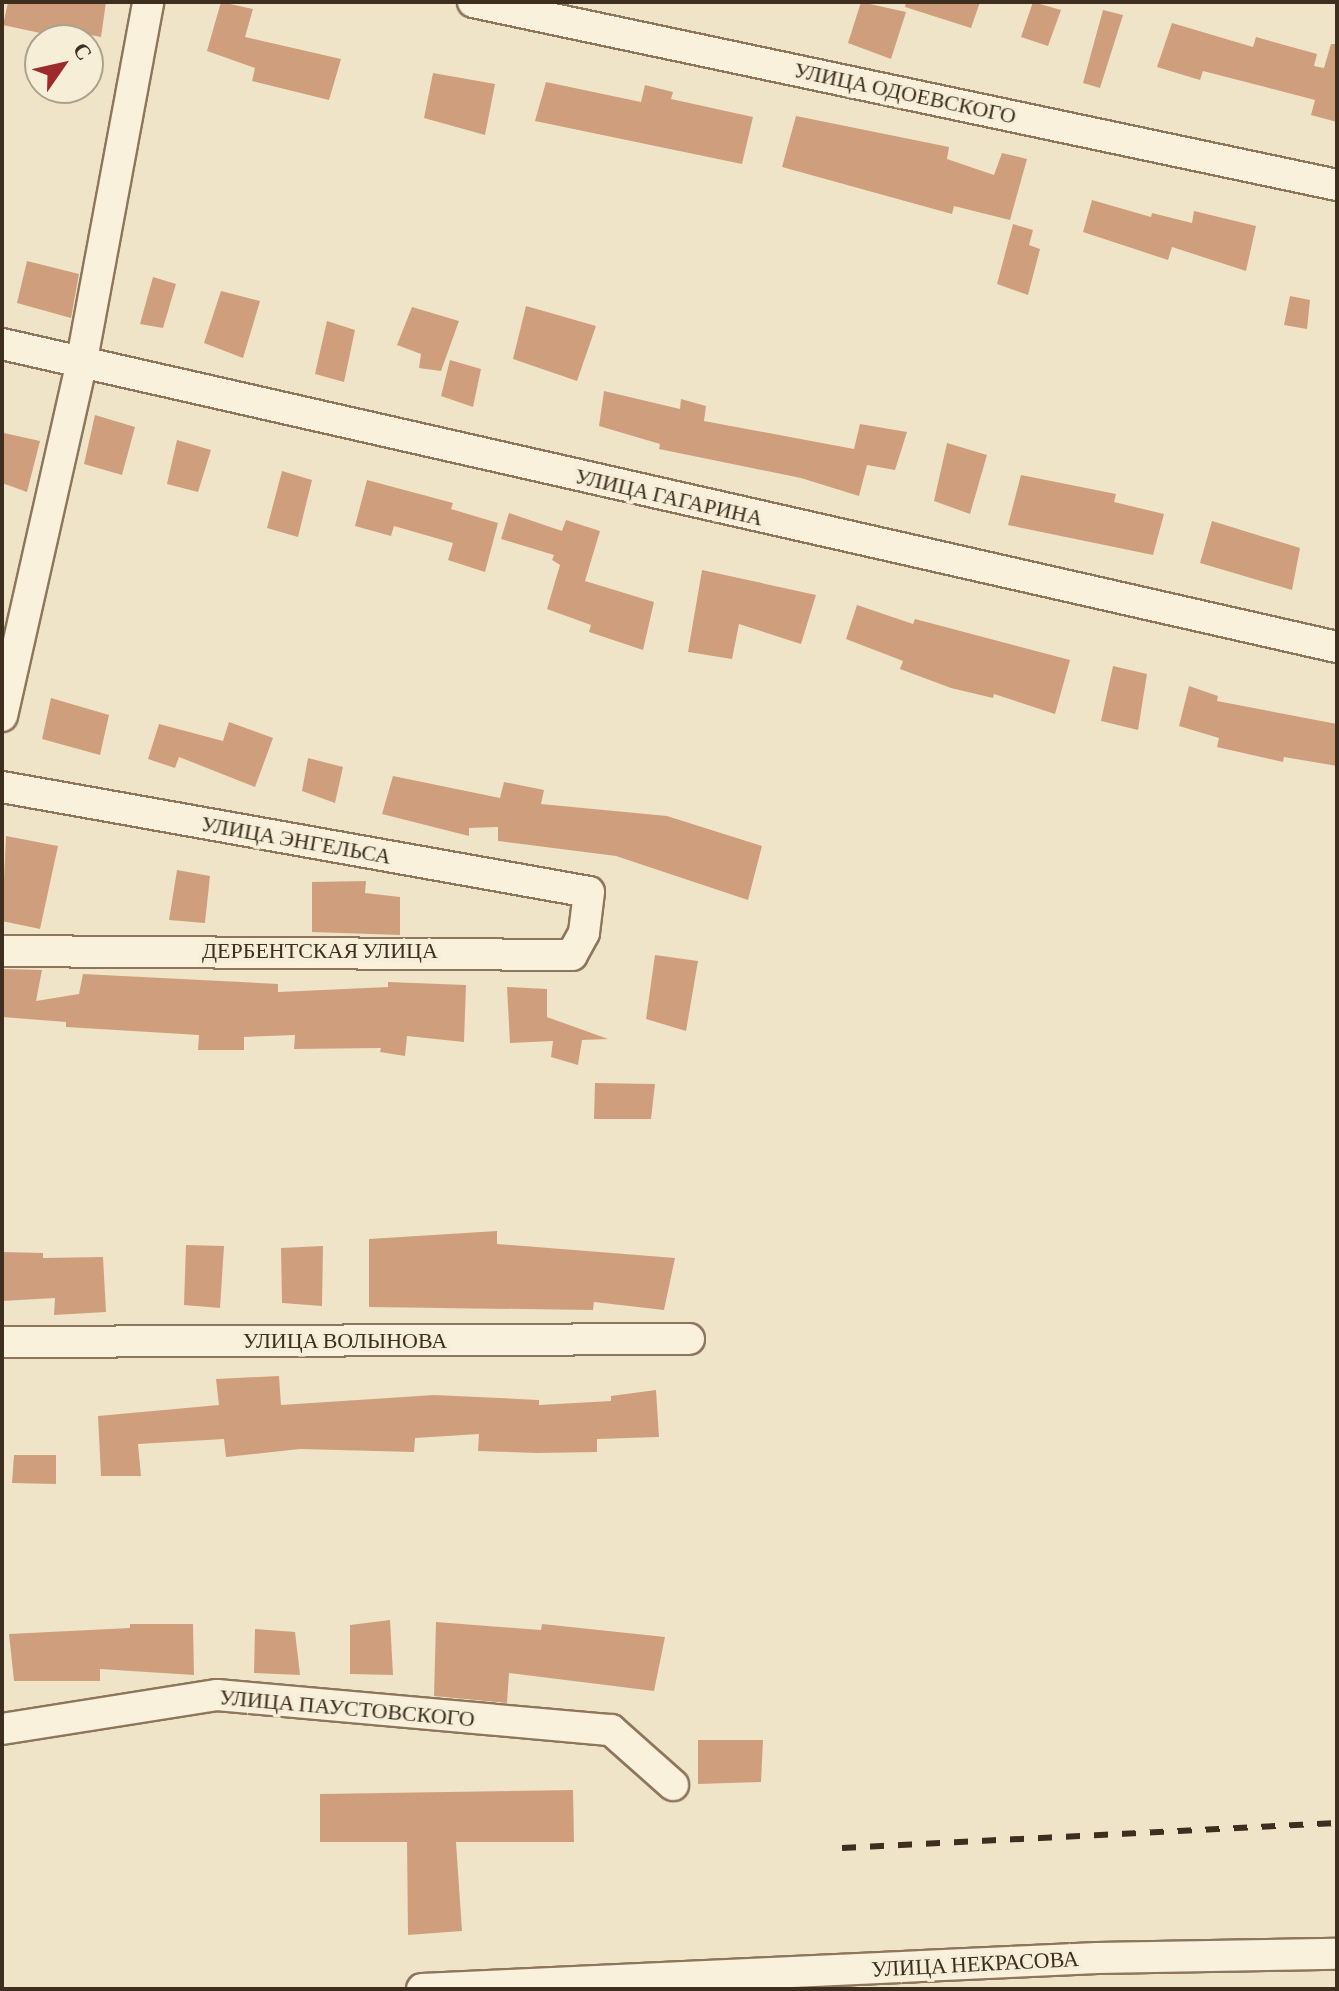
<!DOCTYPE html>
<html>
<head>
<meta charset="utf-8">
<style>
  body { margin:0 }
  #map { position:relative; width:1339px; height:1991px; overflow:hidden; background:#f0e4c8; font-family:"Crimson Pro",serif }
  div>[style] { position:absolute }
  .building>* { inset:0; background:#cf9f7d }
  .roads { filter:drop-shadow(2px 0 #8d765c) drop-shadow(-2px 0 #8d765c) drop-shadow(0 2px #8d765c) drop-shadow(0 -2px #8d765c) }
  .minor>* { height:30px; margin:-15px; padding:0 15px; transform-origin:15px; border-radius:15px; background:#faf1dc }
  .rail>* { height:6px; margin-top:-3px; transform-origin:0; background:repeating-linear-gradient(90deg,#3d2e20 0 14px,transparent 0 28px) }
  span { translate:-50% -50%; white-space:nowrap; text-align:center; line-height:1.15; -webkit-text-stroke:7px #f7eed8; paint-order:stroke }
  .street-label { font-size:22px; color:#3d2e20 }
  .frame { position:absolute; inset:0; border:4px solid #3d2e20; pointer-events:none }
  .north { position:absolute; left:24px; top:24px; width:80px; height:80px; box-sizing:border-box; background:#f7eed8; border:2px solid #ada18e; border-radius:50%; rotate:56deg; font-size:22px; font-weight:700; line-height:32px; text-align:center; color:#3d2e20 }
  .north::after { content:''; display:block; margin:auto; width:28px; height:36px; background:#9e2a2b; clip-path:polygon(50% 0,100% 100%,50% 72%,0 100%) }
</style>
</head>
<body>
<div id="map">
  <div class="building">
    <div style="clip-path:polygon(8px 2px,106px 2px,101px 37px,56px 28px,54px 36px,3px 25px)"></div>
    <div style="clip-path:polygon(221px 2px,253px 9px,245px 37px,341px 59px,329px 100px,252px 81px,255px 68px,207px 51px)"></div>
    <div style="clip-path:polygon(861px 2px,906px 12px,891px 59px,848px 43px)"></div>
    <div style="clip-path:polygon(906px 2px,980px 2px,971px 28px,905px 7px)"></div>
    <div style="clip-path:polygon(1033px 2px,1061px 10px,1048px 46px,1021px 37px)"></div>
    <div style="clip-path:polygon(1103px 10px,1123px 15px,1100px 88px,1083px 83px)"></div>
    <div style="clip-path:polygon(1172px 23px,1253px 47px,1256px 37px,1317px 54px,1314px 66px,1324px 68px,1331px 44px,1337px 44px,1337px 122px,1311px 115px,1315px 100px,1203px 71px,1200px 80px,1157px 67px)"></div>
    <div style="clip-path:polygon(433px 73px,495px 84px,485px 135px,424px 118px)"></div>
    <div style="clip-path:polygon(546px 82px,641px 102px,645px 85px,673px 92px,671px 99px,753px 117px,742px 164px,535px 121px)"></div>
    <div style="clip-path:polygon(796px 116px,949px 147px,947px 159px,994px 175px,1002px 153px,1027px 159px,1010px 220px,954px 206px,952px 214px,782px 167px)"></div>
    <div style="clip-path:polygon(1092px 200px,1151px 217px,1152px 213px,1192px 223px,1194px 211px,1256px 226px,1246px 271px,1172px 247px,1168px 260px,1083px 232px)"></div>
    <div style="clip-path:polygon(1013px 224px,1033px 230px,1029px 245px,1040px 249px,1028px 295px,997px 284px)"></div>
    <div style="clip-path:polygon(27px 261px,79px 274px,71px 318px,17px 303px)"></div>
    <div style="clip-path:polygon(153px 277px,176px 284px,163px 328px,140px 324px)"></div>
    <div style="clip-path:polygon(221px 291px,260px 301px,243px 358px,204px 343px)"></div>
    <div style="clip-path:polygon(1290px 296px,1310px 300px,1307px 329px,1284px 325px)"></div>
    <div style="clip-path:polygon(526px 306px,596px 326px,577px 381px,513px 359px)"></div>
    <div style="clip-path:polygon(412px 307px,459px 321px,441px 371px,419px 368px,421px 354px,397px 345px)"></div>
    <div style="clip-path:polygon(327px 321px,355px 330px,344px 382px,315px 374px)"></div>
    <div style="clip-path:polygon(450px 360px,481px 369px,473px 407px,441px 396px)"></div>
    <div style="clip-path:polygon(604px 391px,680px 409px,681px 399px,706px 406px,704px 421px,854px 449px,860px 424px,907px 432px,895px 470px,867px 465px,859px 496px,801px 478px,659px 449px,660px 444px,599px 426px)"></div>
    <div style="clip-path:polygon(95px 415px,135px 427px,122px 475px,84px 464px)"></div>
    <div style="clip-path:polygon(4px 433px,40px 441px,27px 492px,2px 483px)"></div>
    <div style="clip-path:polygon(177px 440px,211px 450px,198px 492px,167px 484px)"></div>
    <div style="clip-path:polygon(947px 443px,987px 455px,970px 514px,934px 501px)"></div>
    <div style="clip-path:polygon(282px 471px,312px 480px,298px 537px,267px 528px)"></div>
    <div style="clip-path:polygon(1021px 475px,1116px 494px,1114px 502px,1164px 514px,1153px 555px,1008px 525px)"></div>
    <div style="clip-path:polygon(367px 480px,453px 503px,451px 509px,498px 523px,485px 572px,448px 560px,453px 543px,394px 526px,391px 536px,355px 526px)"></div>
    <div style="clip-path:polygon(509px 513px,562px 531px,566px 520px,600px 531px,585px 581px,654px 602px,643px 650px,589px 632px,591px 625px,547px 609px,560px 565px,552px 560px,554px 555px,501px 539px)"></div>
    <div style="clip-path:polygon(1212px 521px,1300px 548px,1292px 590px,1200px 563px)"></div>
    <div style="clip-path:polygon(702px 570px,816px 595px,801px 644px,739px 624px,732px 659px,688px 652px)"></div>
    <div style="clip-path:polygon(857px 605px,913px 624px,915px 619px,1070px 660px,1055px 714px,994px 694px,993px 698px,951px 688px,900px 669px,903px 661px,846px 639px)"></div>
    <div style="clip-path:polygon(1113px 666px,1147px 674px,1138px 730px,1101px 721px)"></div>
    <div style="clip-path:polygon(1189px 686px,1218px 696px,1217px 701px,1337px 724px,1337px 766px,1284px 757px,1283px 762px,1217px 747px,1219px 738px,1179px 726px)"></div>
    <div style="clip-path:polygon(51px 698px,109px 715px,100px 755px,42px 739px)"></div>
    <div style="clip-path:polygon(229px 722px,273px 738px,255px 787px,179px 757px,175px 768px,148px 759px,159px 724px,223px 741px)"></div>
    <div style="clip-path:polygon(308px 758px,343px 767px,335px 803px,302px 791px)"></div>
    <div style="clip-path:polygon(393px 776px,500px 798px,504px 782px,544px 790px,541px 804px,667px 816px,762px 846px,748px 900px,616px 856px,498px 841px,498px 827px,469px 828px,469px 836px,382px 814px)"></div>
    <div style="clip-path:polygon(6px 836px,58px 846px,40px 929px,2px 921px)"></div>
    <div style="clip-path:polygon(177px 870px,210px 876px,205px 923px,169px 920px)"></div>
    <div style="clip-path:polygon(366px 881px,365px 893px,400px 897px,400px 935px,312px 932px,312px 882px)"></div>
    <div style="clip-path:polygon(655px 955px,698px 961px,686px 1031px,646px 1019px)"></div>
    <div style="clip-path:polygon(2px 969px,42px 970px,36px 1001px,79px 994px,83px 974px,278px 984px,278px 992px,388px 987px,388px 982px,466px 985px,464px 1042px,407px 1036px,405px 1056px,380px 1052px,381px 1048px,294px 1049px,295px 1035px,244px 1037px,244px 1050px,198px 1050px,199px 1035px,66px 1027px,66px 1022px,2px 1017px)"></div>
    <div style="clip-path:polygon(507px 987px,547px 989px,547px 1017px,608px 1039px,582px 1040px,578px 1065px,551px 1057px,553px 1041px,510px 1043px)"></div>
    <div style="clip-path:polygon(595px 1083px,655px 1084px,651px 1119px,594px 1119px)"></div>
    <div style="clip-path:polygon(497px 1231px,497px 1244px,675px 1258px,664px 1310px,594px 1302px,593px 1310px,369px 1307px,369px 1239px)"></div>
    <div style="clip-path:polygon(186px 1245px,224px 1246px,220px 1308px,184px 1305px)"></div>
    <div style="clip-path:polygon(323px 1246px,322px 1306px,282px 1303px,281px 1248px)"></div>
    <div style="clip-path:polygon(3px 1252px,43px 1253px,43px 1258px,103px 1257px,106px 1312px,54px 1315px,55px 1298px,2px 1301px)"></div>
    <div style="clip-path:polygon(279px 1376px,281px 1405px,434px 1395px,539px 1400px,539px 1405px,611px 1401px,611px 1396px,656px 1390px,659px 1437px,597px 1439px,597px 1452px,537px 1453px,478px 1451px,479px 1434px,415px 1438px,414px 1452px,300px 1449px,226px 1457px,224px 1439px,138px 1444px,141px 1476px,101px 1476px,98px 1416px,219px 1405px,216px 1379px)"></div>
    <div style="clip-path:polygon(14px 1455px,56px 1455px,56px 1484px,12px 1483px)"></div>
    <div style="clip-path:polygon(390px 1620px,393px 1675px,350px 1674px,350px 1625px)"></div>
    <div style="clip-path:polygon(436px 1622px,541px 1630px,542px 1624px,665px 1637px,654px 1691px,509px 1673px,507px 1703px,434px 1696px)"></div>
    <div style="clip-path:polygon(130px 1624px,193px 1624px,194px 1675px,100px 1669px,100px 1681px,14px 1681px,9px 1634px,130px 1628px)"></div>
    <div style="clip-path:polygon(255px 1629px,295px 1632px,300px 1675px,254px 1673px)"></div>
    <div style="clip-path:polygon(698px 1740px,763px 1740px,761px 1782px,698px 1784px)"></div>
    <div style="clip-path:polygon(573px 1790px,574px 1842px,456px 1842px,462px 1931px,408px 1935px,407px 1842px,320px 1842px,320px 1794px)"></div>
  </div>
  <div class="roads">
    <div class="minor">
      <div style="left:473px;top:2px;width:883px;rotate:11.96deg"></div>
      <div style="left:2px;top:344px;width:1369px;rotate:12.79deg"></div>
      <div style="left:2px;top:716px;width:360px;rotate:-77.3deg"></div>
      <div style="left:81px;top:365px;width:369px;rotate:-79.5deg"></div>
      <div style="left:2px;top:787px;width:596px;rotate:10.14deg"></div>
      <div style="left:589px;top:892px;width:41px;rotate:97deg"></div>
      <div style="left:584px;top:933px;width:25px;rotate:119deg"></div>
      <div style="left:572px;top:955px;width:570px;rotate:-179.6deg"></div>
      <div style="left:2px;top:1342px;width:687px;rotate:-0.25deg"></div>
      <div style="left:2px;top:1729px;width:218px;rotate:-9deg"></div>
      <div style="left:217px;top:1695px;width:396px;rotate:5.1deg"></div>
      <div style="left:611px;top:1730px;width:83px;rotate:41.6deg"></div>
      <div style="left:422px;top:1989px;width:676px;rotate:-2.63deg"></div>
      <div style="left:1097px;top:1958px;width:240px;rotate:-1deg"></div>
    </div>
  </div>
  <div class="rail">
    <div style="left:842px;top:1848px;width:496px;rotate:-2.9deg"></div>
  </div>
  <div class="street-label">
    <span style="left:905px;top:93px;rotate:12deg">УЛИЦА ОДОЕВСКОГО</span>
    <span style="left:669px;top:497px;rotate:13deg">УЛИЦА ГАГАРИНА</span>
    <span style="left:296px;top:840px;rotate:10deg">УЛИЦА ЭНГЕЛЬСА</span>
    <span style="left:320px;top:951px">ДЕРБЕНТСКАЯ УЛИЦА</span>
    <span style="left:345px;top:1341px">УЛИЦА ВОЛЫНОВА</span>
    <span style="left:347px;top:1708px;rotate:5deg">УЛИЦА ПАУСТОВСКОГО</span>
    <span style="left:975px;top:1964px;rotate:-3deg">УЛИЦА НЕКРАСОВА</span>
  </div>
  <div class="frame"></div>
  <div class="north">С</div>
</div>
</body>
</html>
